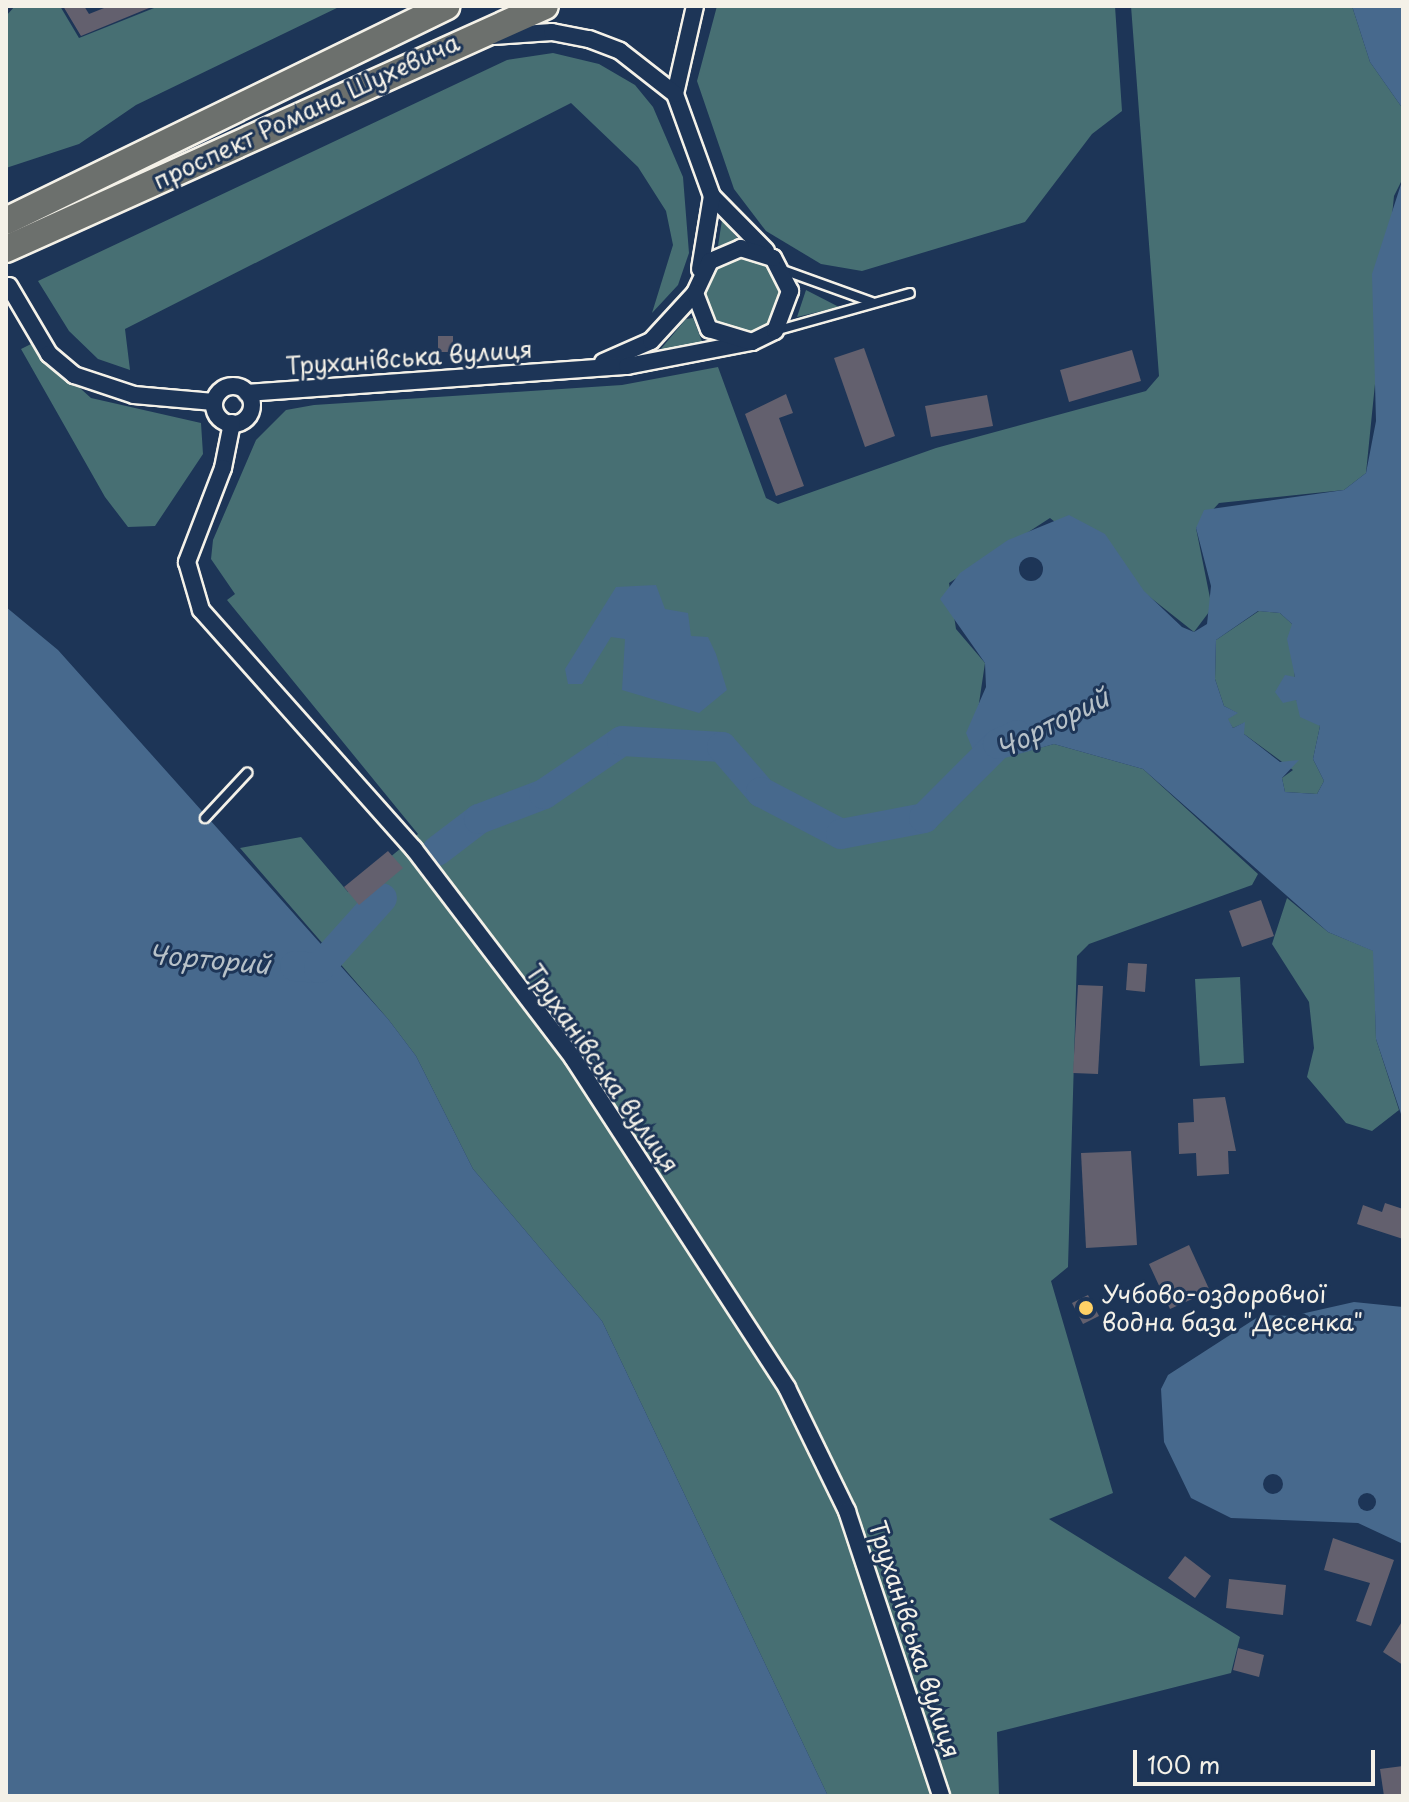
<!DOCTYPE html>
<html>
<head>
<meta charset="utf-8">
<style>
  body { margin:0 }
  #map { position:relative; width:1409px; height:1802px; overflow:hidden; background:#1d3557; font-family:"Playpen Sans",sans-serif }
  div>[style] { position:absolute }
  .green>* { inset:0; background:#476f73 }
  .round { border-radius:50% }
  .water>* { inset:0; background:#47698d }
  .pier>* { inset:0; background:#1d3557 }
  .river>* { height:30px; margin:-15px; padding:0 15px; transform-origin:15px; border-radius:15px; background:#47698d }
  .building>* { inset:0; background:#63606e }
  .roads { filter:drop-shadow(2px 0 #f4f1e8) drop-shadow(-2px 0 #f4f1e8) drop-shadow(0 2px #f4f1e8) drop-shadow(0 -2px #f4f1e8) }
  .lane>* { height:8px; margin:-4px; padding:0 4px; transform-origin:4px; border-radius:4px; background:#1d3557 }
  .street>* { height:16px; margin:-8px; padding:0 8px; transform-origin:8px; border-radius:8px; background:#1d3557 }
  .street>.ring { margin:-8px; padding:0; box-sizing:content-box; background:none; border:16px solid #1d3557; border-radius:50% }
  .primary>* { height:26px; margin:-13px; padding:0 13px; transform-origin:13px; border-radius:13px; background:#6c706d }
  .dots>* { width:22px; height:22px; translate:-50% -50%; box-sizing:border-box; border:4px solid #1d3557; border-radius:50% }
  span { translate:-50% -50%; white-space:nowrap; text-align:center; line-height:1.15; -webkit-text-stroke:6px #1d3557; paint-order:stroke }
  .street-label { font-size:24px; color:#f4f1e8 }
  .poi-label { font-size:24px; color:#f4f1e8 }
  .left { translate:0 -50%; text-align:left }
  .water-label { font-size:26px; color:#b7c1c8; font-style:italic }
  .frame { position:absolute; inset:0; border:8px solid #f4f1e8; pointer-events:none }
  .scale { position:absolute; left:1133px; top:1750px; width:242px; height:36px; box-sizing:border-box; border:4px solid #f4f1e8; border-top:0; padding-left:10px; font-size:24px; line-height:28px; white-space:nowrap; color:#f4f1e8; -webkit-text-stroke:6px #1d3557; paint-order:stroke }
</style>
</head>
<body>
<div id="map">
  <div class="green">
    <div style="clip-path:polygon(15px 6px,60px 6px,79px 38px,159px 6px,341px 6px,136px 105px,79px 144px,6px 168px,6px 16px)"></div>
    <div style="clip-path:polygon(717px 6px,1115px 6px,1122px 111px,1092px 134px,1025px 222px,862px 271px,821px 264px,766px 231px,734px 189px,697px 81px)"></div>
    <div style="clip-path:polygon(1131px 6px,1352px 6px,1370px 62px,1403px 109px,1403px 178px,1394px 196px,1366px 473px,1344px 490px,1219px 503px,1196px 528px,1212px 608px,1194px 632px,1050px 518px,949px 583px,956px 629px,985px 663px,978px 710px,1017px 754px,1054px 744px,1143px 769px,1258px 874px,1252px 885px,1089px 944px,1077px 956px,1068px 1267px,1051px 1281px,1113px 1493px,1049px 1519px,1240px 1637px,1231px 1673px,997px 1732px,999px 1796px,828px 1796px,602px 1321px,473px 1169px,416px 1056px,388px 1019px,240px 848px,301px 837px,348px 892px,418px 834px,227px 600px,235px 594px,211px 559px,213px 540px,256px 440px,286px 410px,314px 405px,622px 385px,718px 367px,766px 498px,778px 504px,936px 448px,1146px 391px,1159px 376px)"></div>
    <div style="clip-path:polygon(553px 53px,599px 64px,635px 85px,653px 107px,683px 177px,689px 253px,678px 285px,652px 313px,673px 245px,666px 211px,638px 167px,571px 103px,125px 329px,130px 370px,98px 359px,69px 331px,38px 281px,507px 60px)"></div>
    <div style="clip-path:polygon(722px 220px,739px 240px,718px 246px)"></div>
    <div class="round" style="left:706px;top:258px;width:74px;height:74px"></div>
    <div style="clip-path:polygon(806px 290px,839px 307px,797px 317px)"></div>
    <div style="clip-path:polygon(693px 318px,703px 344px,659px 351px,686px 319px)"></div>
    <div style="clip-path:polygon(31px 344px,91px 398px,201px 423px,203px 454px,155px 526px,128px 527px,105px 497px,21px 349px)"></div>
    <div style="clip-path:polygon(1259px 611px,1280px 613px,1292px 624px,1296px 700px,1320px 726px,1313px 759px,1324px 781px,1317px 794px,1285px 792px,1282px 778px,1293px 770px,1244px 734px,1244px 723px,1233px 728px,1227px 719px,1237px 713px,1224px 706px,1215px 679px,1216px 640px)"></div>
    <div style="clip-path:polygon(1287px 898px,1328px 932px,1374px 951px,1376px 1039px,1399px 1110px,1372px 1131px,1346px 1123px,1307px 1077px,1314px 1048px,1309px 1002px,1272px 944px)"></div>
    <div style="clip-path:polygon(1240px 977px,1244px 1063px,1200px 1066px,1195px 979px)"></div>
  </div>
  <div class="water">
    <div style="clip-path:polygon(1352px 6px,1403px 6px,1403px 109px,1370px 62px)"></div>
    <div style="clip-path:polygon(evenodd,1403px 178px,1403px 1120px,1376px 1039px,1373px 951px,1328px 932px,1143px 769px,1054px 744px,994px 761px,975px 755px,966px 733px,986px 687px,985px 663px,940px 599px,960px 573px,1008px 540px,1069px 515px,1105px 534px,1144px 591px,1182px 627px,1194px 632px,1207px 624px,1211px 586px,1196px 528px,1204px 510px,1344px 490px,1366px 473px,1376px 421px,1372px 274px,1403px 178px,1258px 611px,1280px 613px,1292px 624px,1287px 639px,1295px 677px,1285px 675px,1275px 692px,1283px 703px,1296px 700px,1300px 717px,1320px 726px,1313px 759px,1324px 781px,1317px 794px,1285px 792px,1282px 778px,1299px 760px,1280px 762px,1244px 734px,1245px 722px,1233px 728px,1228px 719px,1238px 713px,1224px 706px,1215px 679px,1216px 640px,1258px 611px)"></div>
    <div style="clip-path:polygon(656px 585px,665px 609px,688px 613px,691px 636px,708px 637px,716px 654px,727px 690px,699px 713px,622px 690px,625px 639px,611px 637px,582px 684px,568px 684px,565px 669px,616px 587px)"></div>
    <div style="clip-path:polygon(6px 607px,58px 650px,388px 1019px,416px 1056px,473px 1169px,602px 1321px,828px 1796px,6px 1796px)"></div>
    <div style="clip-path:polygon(1354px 1302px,1403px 1307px,1403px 1544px,1358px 1523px,1231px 1518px,1191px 1498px,1164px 1442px,1161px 1389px,1168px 1375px,1261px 1315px,1292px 1316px)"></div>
  </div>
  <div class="pier">
    <div class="round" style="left:1019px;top:557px;width:24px;height:24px"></div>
    <div class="round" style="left:1292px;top:1313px;width:18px;height:18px"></div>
    <div class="round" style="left:1263px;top:1474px;width:20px;height:20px"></div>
    <div class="round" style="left:1358px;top:1493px;width:18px;height:18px"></div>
  </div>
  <div class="river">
    <div style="left:437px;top:851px;width:53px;rotate:-37.3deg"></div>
    <div style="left:479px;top:819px;width:70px;rotate:-21deg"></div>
    <div style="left:544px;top:794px;width:94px;rotate:-34.2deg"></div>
    <div style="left:622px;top:741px;width:100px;rotate:3.4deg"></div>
    <div style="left:722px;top:747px;width:60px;rotate:49.1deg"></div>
    <div style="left:761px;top:792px;width:90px;rotate:27.7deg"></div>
    <div style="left:841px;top:834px;width:85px;rotate:-10.9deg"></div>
    <div style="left:924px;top:818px;width:105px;rotate:-45deg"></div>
    <div style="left:998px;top:744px;width:21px;rotate:-25deg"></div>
    <div style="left:295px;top:966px;width:24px;rotate:5deg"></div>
    <div style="left:319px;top:968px;width:94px;rotate:-48deg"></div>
  </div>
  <div class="building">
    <div style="clip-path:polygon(63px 6px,84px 6px,89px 14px,109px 6px,154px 6px,81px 36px)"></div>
    <div style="clip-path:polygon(438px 336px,453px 336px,453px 352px,438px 352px)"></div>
    <div style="clip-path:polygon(864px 348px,895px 436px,865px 447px,834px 358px)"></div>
    <div style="clip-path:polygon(1132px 350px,1141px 381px,1069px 402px,1060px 370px)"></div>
    <div style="clip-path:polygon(786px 394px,793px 413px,779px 418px,804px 486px,776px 496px,745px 414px)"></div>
    <div style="clip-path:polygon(987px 395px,993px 426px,931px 437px,925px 406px)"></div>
    <div style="clip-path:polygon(388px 851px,403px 868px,359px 905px,344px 887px)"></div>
    <div style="clip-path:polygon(1261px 900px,1274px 936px,1242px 947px,1229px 911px)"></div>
    <div style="clip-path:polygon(1128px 963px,1147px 964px,1145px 992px,1126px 990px)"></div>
    <div style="clip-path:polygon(1078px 985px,1103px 986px,1098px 1074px,1073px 1073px)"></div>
    <div style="clip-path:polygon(1225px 1097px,1236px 1151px,1228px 1151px,1229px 1174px,1197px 1176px,1196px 1153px,1179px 1154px,1178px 1123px,1194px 1122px,1193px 1099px)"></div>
    <div style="clip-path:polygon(1131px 1151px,1137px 1245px,1086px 1248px,1081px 1153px)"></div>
    <div style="clip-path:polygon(1385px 1203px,1403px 1209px,1403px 1239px,1357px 1224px,1363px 1205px,1382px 1212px)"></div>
    <div style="clip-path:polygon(1189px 1245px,1210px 1291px,1170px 1309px,1149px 1264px)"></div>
    <div style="clip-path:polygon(1088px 1295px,1099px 1316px,1083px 1324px,1072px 1303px)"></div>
    <div style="clip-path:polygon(1333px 1538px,1394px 1560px,1371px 1626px,1356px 1621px,1370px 1583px,1324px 1570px)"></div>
    <div style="clip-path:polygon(1185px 1556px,1211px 1576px,1195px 1598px,1168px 1578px)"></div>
    <div style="clip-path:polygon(1229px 1579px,1286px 1585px,1283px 1615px,1226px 1608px)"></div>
    <div style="clip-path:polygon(1403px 1620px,1403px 1665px,1383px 1652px)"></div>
    <div style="clip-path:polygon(1238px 1648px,1264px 1655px,1259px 1677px,1233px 1670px)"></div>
    <div style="clip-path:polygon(1403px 1766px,1403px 1796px,1384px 1796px,1380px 1769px)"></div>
  </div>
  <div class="roads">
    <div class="lane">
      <div style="left:783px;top:270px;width:95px;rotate:19.8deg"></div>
      <div style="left:775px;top:331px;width:140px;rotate:-15.7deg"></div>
      <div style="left:205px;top:818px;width:62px;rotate:-47deg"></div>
    </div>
    <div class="street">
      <div style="left:695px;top:6px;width:90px;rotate:102.8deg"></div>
      <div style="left:675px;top:94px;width:109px;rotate:70.1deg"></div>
      <div style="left:712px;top:196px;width:77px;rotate:45.5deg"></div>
      <div style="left:493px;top:36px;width:59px;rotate:-3.9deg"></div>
      <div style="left:552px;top:32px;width:38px;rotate:11deg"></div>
      <div style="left:589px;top:39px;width:33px;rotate:21deg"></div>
      <div style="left:620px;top:51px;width:70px;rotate:38deg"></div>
      <div style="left:700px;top:269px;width:74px;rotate:-80.7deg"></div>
      <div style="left:9px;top:286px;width:79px;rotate:59.5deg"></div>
      <div style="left:49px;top:354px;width:33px;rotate:40deg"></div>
      <div style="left:74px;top:375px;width:63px;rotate:18.4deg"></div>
      <div style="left:134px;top:395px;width:80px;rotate:5deg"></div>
      <div style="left:603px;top:362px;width:52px;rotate:-23.6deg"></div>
      <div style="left:651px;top:341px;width:65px;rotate:-47.5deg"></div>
      <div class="ring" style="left:214px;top:386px;width:22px;height:22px"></div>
      <div style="left:247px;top:393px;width:381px;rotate:-4.1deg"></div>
      <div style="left:627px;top:366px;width:127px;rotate:-10.9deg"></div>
      <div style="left:752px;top:342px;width:25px;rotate:-26deg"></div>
      <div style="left:775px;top:331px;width:43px;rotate:-69.4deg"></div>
      <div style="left:790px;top:291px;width:37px;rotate:-117deg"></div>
      <div style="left:773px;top:258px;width:34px;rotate:-163deg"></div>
      <div style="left:741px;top:248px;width:34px;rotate:157deg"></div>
      <div style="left:710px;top:261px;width:35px;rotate:115deg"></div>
      <div style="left:695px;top:293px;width:39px;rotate:69deg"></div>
      <div style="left:709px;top:329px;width:45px;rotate:16.8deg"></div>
      <div style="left:232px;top:423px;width:46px;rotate:101.3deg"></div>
      <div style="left:223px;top:468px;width:101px;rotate:111deg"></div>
      <div style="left:187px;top:562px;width:50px;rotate:73.7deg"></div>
      <div style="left:201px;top:610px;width:320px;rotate:48.3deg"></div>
      <div style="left:414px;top:849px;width:263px;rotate:52.7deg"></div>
      <div style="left:573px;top:1058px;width:393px;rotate:57deg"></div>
      <div style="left:787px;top:1388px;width:137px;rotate:64deg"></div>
      <div style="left:847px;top:1511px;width:300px;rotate:71.7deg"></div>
    </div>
    <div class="primary">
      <div style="left:6px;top:221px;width:490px;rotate:-26deg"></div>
      <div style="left:6px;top:249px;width:591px;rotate:-24.27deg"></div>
    </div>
  </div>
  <div class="dots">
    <div style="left:1086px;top:1308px;background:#ffd166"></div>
  </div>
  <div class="street-label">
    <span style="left:306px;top:111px;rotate:-25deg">проспект Романа Шухевича</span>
    <span style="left:409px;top:357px;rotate:-4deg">Труханівська вулиця</span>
    <span style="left:603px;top:1068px;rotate:55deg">Труханівська вулиця</span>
    <span style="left:915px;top:1639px;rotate:72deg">Труханівська вулиця</span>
  </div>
  <div class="poi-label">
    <span class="left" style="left:1102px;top:1308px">Учбово-оздоровчої<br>водна база "Десенка"</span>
  </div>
  <div class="water-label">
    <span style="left:1052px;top:723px;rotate:-27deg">Чорторий</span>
    <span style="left:209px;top:959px;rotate:5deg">Чорторий</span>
  </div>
  <div class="frame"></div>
  <div class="scale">100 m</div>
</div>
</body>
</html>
